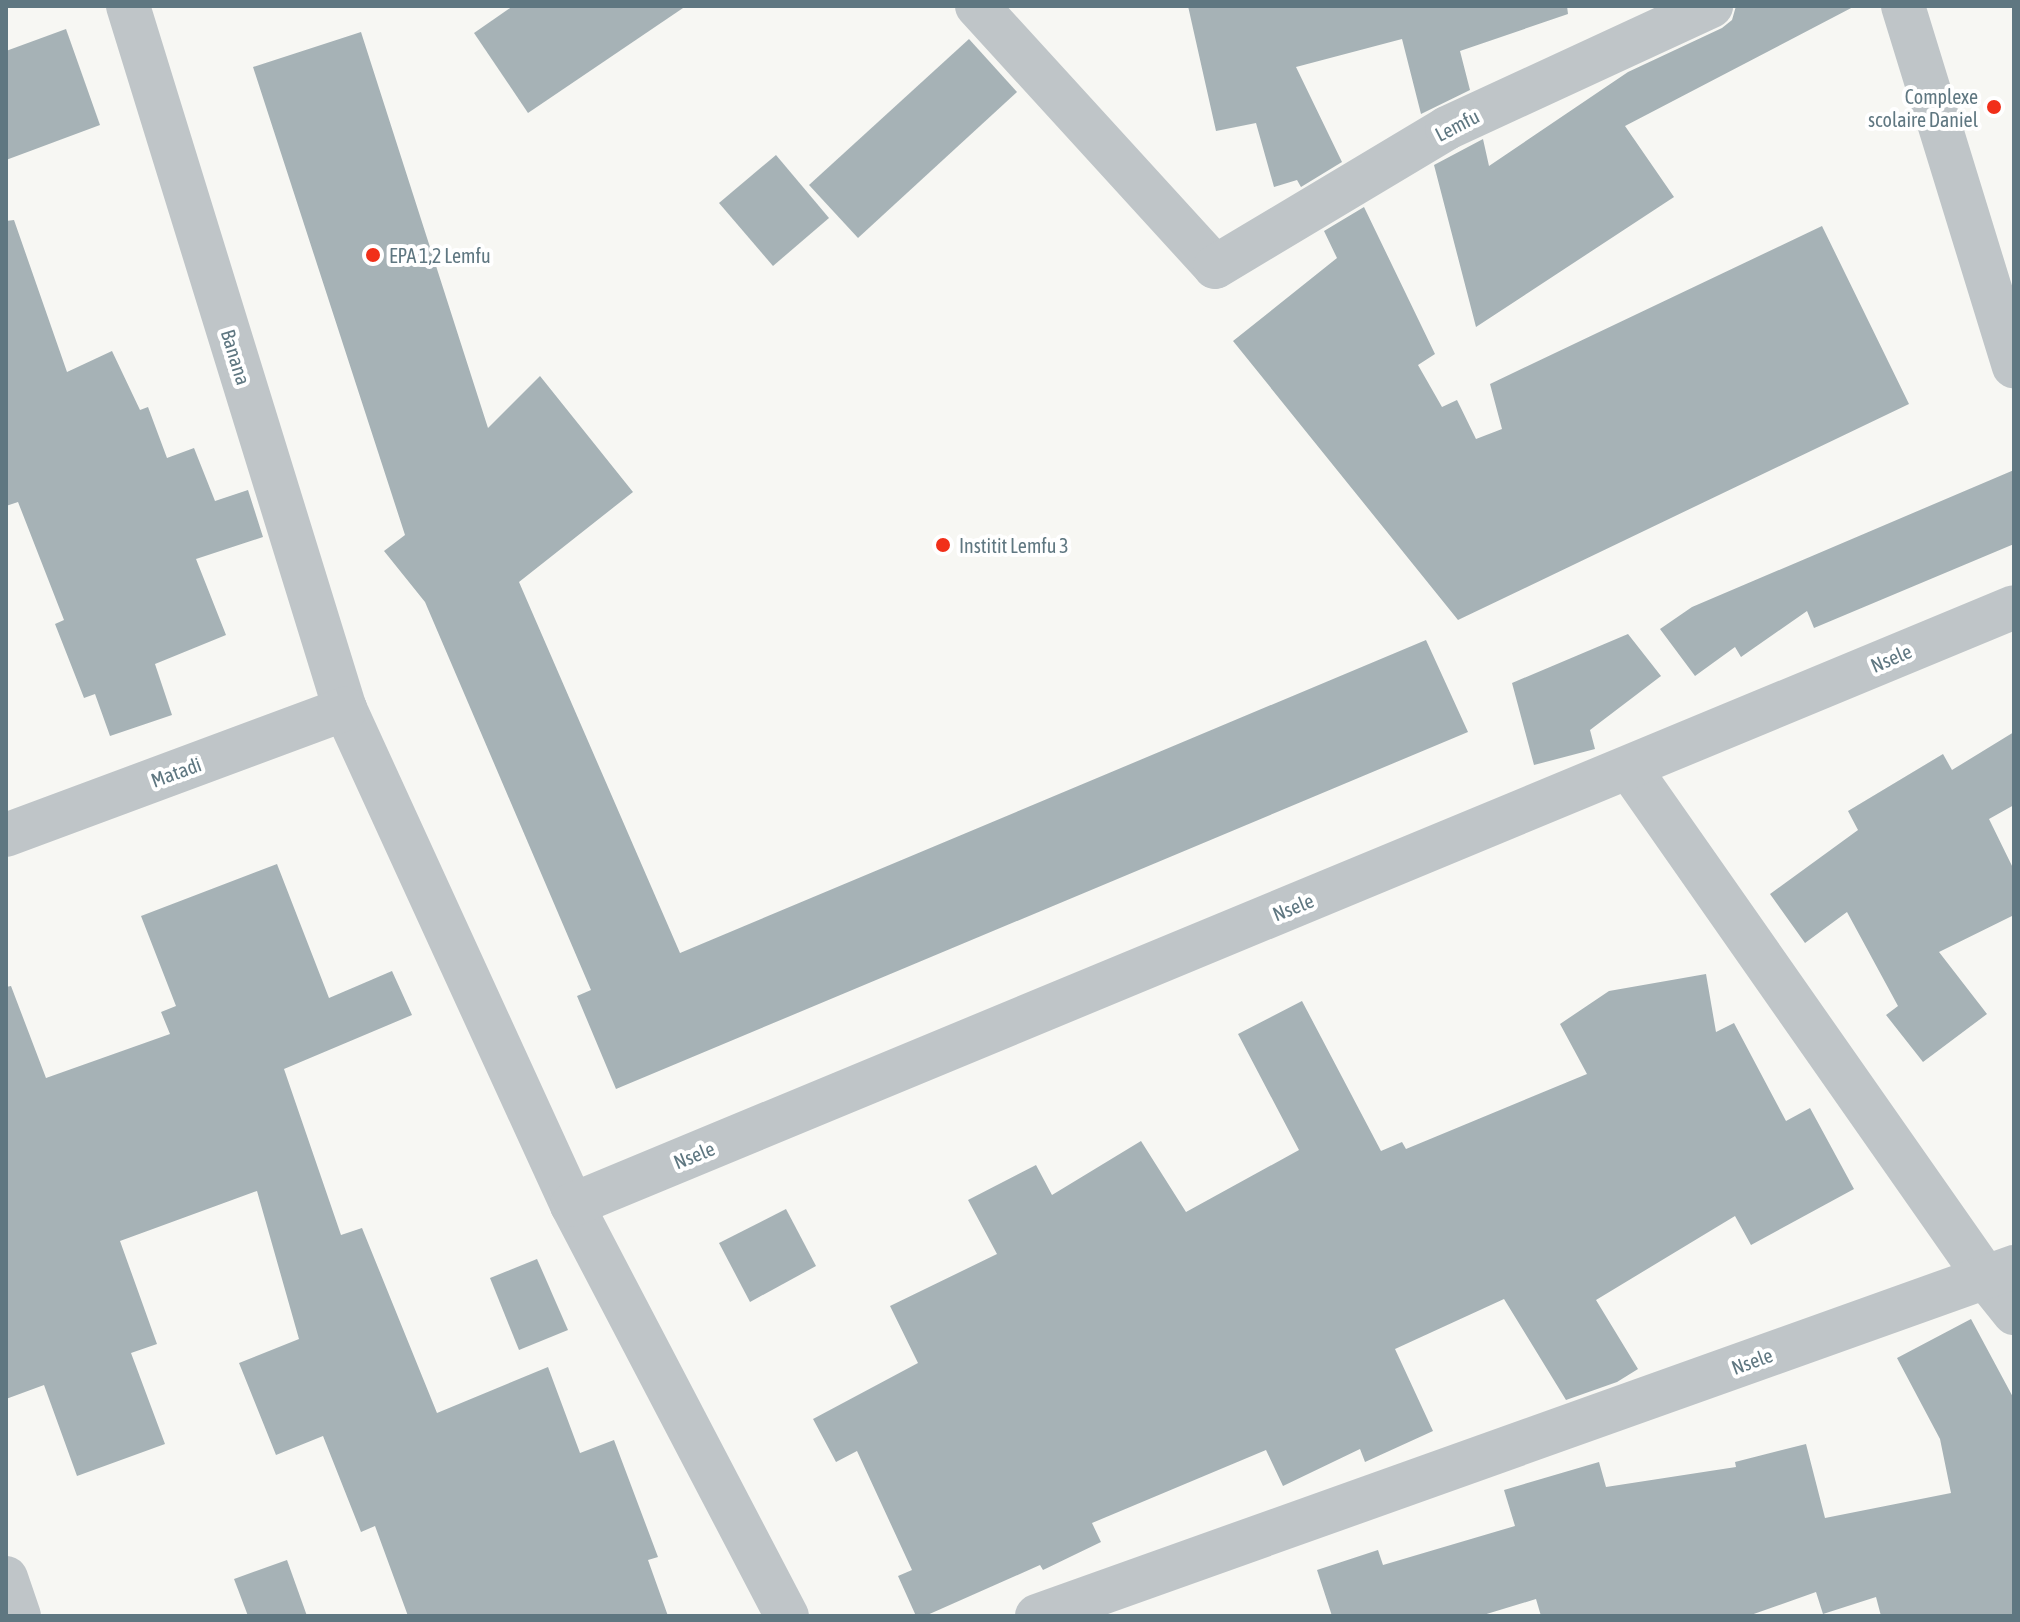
<!DOCTYPE html>
<html>
<head>
<meta charset="utf-8">
<style>
  body { margin:0 }
  #map { position:relative; width:2020px; height:1622px; overflow:hidden; background:#f7f7f3; font-family:"Asap Condensed",sans-serif }
  div>[style] { position:absolute }
  .building>* { inset:0; background:#a6b2b6 }
  .minor>* { height:44px; margin:-22px; padding:0 22px; transform-origin:22px; border-radius:22px; background:#bfc5c8 }
  .dots>* { width:22px; height:22px; translate:-50% -50%; box-sizing:border-box; border:4px solid #fff; border-radius:50% }
  span { translate:-50% -50%; white-space:nowrap; text-align:center; line-height:1.15; -webkit-text-stroke:8px #fff; paint-order:stroke }
  .poi-label { font-size:20px; color:#5f7781 }
  .right { translate:-100% -50%; text-align:right }
  .left { translate:0 -50%; text-align:left }
  .street-label { font-size:20px; color:#5f7781 }
  .frame { position:absolute; inset:0; border:8px solid #5f7781; pointer-events:none }
</style>
</head>
<body>
<div id="map">
  <div class="building">
    <div style="clip-path:polygon(513px 6px,686px 6px,528px 113px,474px 33px)"></div>
    <div style="clip-path:polygon(1188px 6px,1567px 6px,1568px 14px,1460px 51px,1470px 90px,1421px 114px,1402px 39px,1296px 67px,1342px 162px,1301px 187px,1297px 180px,1274px 187px,1256px 123px,1216px 131px)"></div>
    <div style="clip-path:polygon(1736px 6px,1855px 6px,1625px 126px,1674px 197px,1476px 327px,1434px 165px,1483px 139px,1489px 166px,1628px 72px,1722px 28px,1732px 20px)"></div>
    <div style="clip-path:polygon(66px 29px,100px 125px,6px 160px,6px 51px)"></div>
    <div style="clip-path:polygon(361px 32px,488px 428px,540px 376px,633px 492px,519px 582px,680px 953px,1426px 640px,1468px 732px,616px 1089px,577px 996px,591px 990px,425px 602px,384px 551px,405px 535px,253px 67px)"></div>
    <div style="clip-path:polygon(969px 39px,1017px 92px,858px 238px,809px 185px)"></div>
    <div style="clip-path:polygon(776px 155px,829px 218px,773px 266px,719px 203px)"></div>
    <div style="clip-path:polygon(1364px 207px,1435px 354px,1418px 365px,1442px 407px,1457px 400px,1476px 439px,1502px 429px,1490px 384px,1822px 226px,1909px 404px,1458px 620px,1233px 341px,1337px 258px,1324px 231px)"></div>
    <div style="clip-path:polygon(14px 220px,67px 372px,112px 351px,140px 410px,148px 407px,167px 458px,194px 448px,215px 501px,248px 490px,263px 537px,196px 559px,226px 635px,155px 664px,172px 715px,110px 736px,95px 694px,84px 698px,55px 624px,64px 620px,18px 502px,6px 506px,6px 221px)"></div>
    <div style="clip-path:polygon(2014px 470px,2014px 544px,1814px 628px,1807px 611px,1741px 657px,1735px 647px,1695px 676px,1660px 629px,1692px 607px)"></div>
    <div style="clip-path:polygon(1628px 634px,1661px 676px,1590px 730px,1595px 749px,1534px 765px,1512px 683px)"></div>
    <div style="clip-path:polygon(2014px 732px,2014px 805px,1989px 819px,2014px 870px,2014px 915px,1939px 952px,1987px 1014px,1923px 1062px,1886px 1015px,1898px 1006px,1847px 912px,1805px 943px,1770px 894px,1858px 830px,1848px 811px,1943px 754px,1952px 770px)"></div>
    <div style="clip-path:polygon(277px 864px,329px 998px,392px 971px,412px 1015px,284px 1069px,341px 1235px,362px 1228px,437px 1413px,548px 1367px,580px 1453px,614px 1440px,658px 1557px,648px 1560px,668px 1616px,408px 1616px,375px 1526px,361px 1532px,323px 1436px,276px 1455px,239px 1363px,299px 1339px,257px 1191px,120px 1241px,157px 1344px,131px 1353px,165px 1444px,77px 1476px,44px 1385px,6px 1399px,6px 987px,11px 986px,46px 1078px,170px 1034px,161px 1012px,176px 1006px,141px 916px)"></div>
    <div style="clip-path:polygon(1706px 974px,1716px 1032px,1734px 1023px,1786px 1121px,1810px 1108px,1854px 1189px,1751px 1245px,1735px 1216px,1596px 1300px,1638px 1369px,1617px 1382px,1566px 1400px,1504px 1299px,1395px 1349px,1433px 1431px,1365px 1462px,1360px 1449px,1283px 1486px,1266px 1450px,1092px 1523px,1101px 1542px,1043px 1570px,1040px 1565px,925px 1616px,916px 1616px,898px 1576px,912px 1570px,857px 1451px,836px 1462px,813px 1419px,918px 1363px,890px 1306px,997px 1254px,968px 1200px,1036px 1165px,1052px 1195px,1141px 1141px,1186px 1212px,1299px 1150px,1238px 1034px,1302px 1001px,1381px 1151px,1402px 1142px,1406px 1149px,1587px 1074px,1560px 1024px,1609px 991px)"></div>
    <div style="clip-path:polygon(786px 1209px,816px 1266px,750px 1302px,719px 1243px)"></div>
    <div style="clip-path:polygon(537px 1259px,568px 1330px,519px 1350px,490px 1278px)"></div>
    <div style="clip-path:polygon(1971px 1319px,2014px 1399px,2014px 1616px,1881px 1616px,1876px 1597px,1823px 1614px,1816px 1592px,1748px 1616px,1541px 1616px,1536px 1599px,1480px 1616px,1332px 1616px,1317px 1570px,1378px 1550px,1383px 1565px,1515px 1526px,1504px 1490px,1599px 1462px,1606px 1487px,1736px 1467px,1735px 1462px,1806px 1444px,1825px 1518px,1951px 1493px,1940px 1439px,1897px 1358px)"></div>
    <div style="clip-path:polygon(287px 1560px,307px 1616px,248px 1616px,234px 1579px)"></div>
  </div>
  <div class="minor">
    <div style="left:128px;top:6px;width:736px;rotate:72.85deg"></div>
    <div style="left:345px;top:709px;width:545px;rotate:65.41deg"></div>
    <div style="left:572px;top:1205px;width:464px;rotate:62.4deg"></div>
    <div style="left:977px;top:6px;width:353px;rotate:47.6deg"></div>
    <div style="left:1215px;top:267px;width:270px;rotate:-30.9deg"></div>
    <div style="left:1447px;top:128px;width:291px;rotate:-24.8deg"></div>
    <div style="left:1903px;top:6px;width:377px;rotate:72.9deg"></div>
    <div style="left:1629px;top:768px;width:623px;rotate:55.01deg"></div>
    <div style="left:1986px;top:1278px;width:45px;rotate:51.3deg"></div>
    <div style="left:6px;top:835px;width:362px;rotate:-20.4deg"></div>
    <div style="left:572px;top:1205px;width:1561px;rotate:-22.52deg"></div>
    <div style="left:6px;top:1578px;width:40px;rotate:71.1deg"></div>
    <div style="left:1037px;top:1616px;width:1037px;rotate:-19.66deg"></div>
  </div>
  <div class="dots">
    <div style="left:1994px;top:107px;background:#f12f19"></div>
    <div style="left:373px;top:255px;background:#f12f19"></div>
    <div style="left:943px;top:545px;background:#f12f19"></div>
  </div>
  <div class="poi-label">
    <span class="right" style="left:1978px;top:108px">Complexe<br>scolaire Daniel</span>
    <span class="left" style="left:389px;top:255px">EPA 1,2 Lemfu</span>
    <span class="left" style="left:959px;top:545px">Institit Lemfu 3</span>
  </div>
  <div class="street-label">
    <span style="left:1457px;top:125px;rotate:-27deg">Lemfu</span>
    <span style="left:236px;top:357px;rotate:73deg">Banana</span>
    <span style="left:1891px;top:658px;rotate:-23deg">Nsele</span>
    <span style="left:176px;top:772px;rotate:-20deg">Matadi</span>
    <span style="left:1293px;top:907px;rotate:-22deg">Nsele</span>
    <span style="left:694px;top:1155px;rotate:-22deg">Nsele</span>
    <span style="left:1752px;top:1361px;rotate:-20deg">Nsele</span>
  </div>
  <div class="frame"></div>
</div>
</body>
</html>
